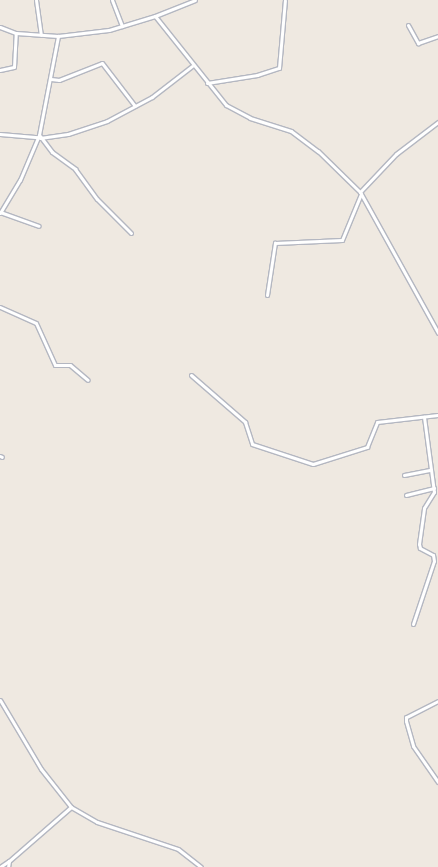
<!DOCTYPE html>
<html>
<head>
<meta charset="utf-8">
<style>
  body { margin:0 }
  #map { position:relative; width:438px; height:867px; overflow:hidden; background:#efe9e1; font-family:Karla,sans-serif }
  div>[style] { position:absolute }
  .roads { filter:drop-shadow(1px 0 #b4b7c1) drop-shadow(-1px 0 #b4b7c1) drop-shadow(0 1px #b4b7c1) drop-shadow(0 -1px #b4b7c1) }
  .street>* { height:3px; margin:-1.5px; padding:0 1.5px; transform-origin:1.5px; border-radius:1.5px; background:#fff }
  span { translate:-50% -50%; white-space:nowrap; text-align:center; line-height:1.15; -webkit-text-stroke:3px #fff; paint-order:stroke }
</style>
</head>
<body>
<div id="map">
  <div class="roads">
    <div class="street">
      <div style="left:36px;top:0;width:35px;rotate:82deg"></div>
      <div style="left:112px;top:0;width:28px;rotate:69deg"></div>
      <div style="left:155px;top:16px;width:43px;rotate:-21.8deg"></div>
      <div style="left:408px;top:25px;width:21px;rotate:61deg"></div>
      <div style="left:418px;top:43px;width:21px;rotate:-19deg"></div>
      <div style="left:0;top:27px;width:17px;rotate:21deg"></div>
      <div style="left:16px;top:33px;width:42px;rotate:4.1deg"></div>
      <div style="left:58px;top:36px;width:51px;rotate:-6.7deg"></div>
      <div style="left:109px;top:30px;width:48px;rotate:-16.9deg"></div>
      <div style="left:155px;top:16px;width:114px;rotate:51.4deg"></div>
      <div style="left:226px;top:105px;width:27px;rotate:28deg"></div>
      <div style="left:250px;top:118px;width:43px;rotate:17.6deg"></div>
      <div style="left:291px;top:131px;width:34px;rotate:37deg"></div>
      <div style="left:318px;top:151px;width:59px;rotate:44.3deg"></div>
      <div style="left:360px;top:192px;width:161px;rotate:61deg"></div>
      <div style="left:0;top:70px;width:14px;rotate:-12deg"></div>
      <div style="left:14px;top:67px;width:34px;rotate:-87deg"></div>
      <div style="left:51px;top:79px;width:8px;rotate:7deg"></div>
      <div style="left:59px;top:80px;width:46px;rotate:-21.6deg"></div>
      <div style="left:102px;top:63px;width:54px;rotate:52.5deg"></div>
      <div style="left:207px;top:83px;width:51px;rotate:-9.1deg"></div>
      <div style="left:257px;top:75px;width:23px;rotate:-18deg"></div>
      <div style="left:279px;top:68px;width:68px;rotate:-85deg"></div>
      <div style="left:0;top:134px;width:38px;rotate:5deg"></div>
      <div style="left:40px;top:136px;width:20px;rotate:53deg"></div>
      <div style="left:52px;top:152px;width:29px;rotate:36deg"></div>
      <div style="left:75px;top:169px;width:37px;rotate:54deg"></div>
      <div style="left:97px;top:199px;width:48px;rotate:45deg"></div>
      <div style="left:40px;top:138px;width:28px;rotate:-8deg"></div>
      <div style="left:68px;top:134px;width:41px;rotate:-18.4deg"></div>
      <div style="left:107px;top:121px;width:51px;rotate:-28.1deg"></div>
      <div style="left:152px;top:97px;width:51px;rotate:-37.8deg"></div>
      <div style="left:360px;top:192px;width:52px;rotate:-46.5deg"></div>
      <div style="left:396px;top:154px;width:53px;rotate:-37.3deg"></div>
      <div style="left:0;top:212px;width:41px;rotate:19.7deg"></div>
      <div style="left:0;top:213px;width:39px;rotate:-59deg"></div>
      <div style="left:20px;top:180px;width:49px;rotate:-67.1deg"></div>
      <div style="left:39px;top:135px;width:101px;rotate:-79.1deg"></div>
      <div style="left:267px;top:295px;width:53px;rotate:-81.3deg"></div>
      <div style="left:275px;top:243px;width:67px;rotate:-2.6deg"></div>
      <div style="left:342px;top:240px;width:50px;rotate:-67.6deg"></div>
      <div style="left:0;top:307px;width:39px;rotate:24deg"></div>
      <div style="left:36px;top:323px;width:46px;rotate:65.7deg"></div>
      <div style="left:55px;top:365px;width:15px"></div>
      <div style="left:70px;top:365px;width:23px;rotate:40deg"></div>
      <div style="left:191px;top:375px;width:72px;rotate:41deg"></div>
      <div style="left:245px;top:422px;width:23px;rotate:72deg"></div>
      <div style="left:252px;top:444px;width:64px;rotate:18.2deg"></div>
      <div style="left:313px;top:464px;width:57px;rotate:-17.5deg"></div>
      <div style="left:367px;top:447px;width:27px;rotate:-68deg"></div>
      <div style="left:377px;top:422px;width:61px;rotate:-6.5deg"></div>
      <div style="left:0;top:456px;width:2px;rotate:27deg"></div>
      <div style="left:404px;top:475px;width:26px;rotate:-11deg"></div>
      <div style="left:406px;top:495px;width:29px;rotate:-14deg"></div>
      <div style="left:413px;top:624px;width:66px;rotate:-71.6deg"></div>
      <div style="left:434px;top:561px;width:6px;rotate:-99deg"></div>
      <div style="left:433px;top:555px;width:15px;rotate:-152deg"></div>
      <div style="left:420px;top:548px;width:4px;rotate:-104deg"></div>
      <div style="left:419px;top:544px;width:36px;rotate:-82deg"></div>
      <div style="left:424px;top:508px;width:19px;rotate:-58deg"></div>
      <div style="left:434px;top:492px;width:76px;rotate:-97.6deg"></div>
      <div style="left:0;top:700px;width:80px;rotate:59.3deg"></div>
      <div style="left:41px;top:769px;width:48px;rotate:51.7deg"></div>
      <div style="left:71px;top:807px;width:82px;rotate:138.9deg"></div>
      <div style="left:9px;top:861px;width:6px;rotate:99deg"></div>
      <div style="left:438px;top:701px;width:36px;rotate:153deg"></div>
      <div style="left:406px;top:717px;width:4px;rotate:90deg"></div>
      <div style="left:406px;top:721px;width:26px;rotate:74deg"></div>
      <div style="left:413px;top:746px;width:44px;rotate:55.2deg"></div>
      <div style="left:71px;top:807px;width:30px;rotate:30deg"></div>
      <div style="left:97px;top:822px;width:85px;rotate:18.4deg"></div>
      <div style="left:178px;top:849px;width:29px;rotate:38deg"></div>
      <div style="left:0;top:867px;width:11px;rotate:-34deg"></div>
    </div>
  </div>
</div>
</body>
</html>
